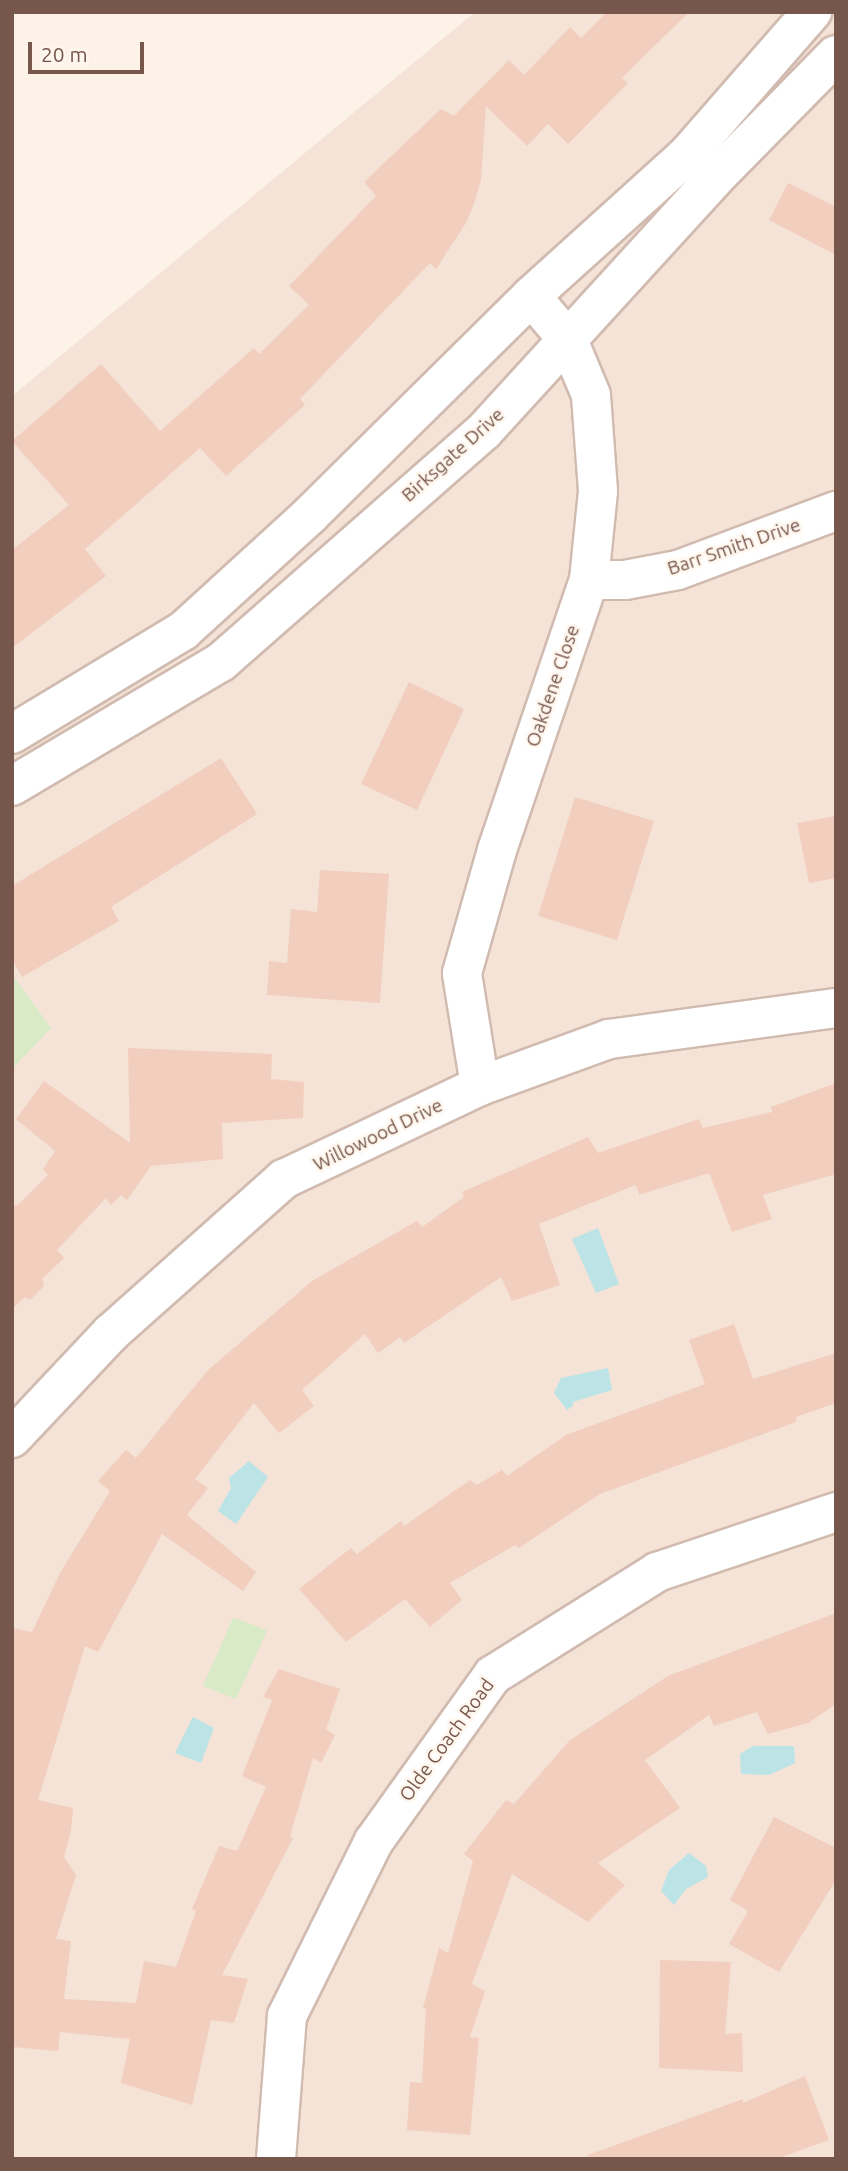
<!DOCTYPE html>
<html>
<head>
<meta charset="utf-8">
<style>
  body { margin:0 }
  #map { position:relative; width:848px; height:2171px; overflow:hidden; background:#fcf2e8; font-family:Ubuntu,sans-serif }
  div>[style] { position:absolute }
  .residential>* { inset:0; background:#f4e3d6 }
  .green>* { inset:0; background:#d8eac6 }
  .water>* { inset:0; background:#bce4e6 }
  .building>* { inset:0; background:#f2cebf }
  .roads { filter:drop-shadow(2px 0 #d1bbb0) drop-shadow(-2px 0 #d1bbb0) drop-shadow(0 2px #d1bbb0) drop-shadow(0 -2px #d1bbb0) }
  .minor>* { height:38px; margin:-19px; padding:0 19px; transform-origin:19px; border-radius:19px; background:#fff }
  span { translate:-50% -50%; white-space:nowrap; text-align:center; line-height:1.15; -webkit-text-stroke:5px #fff7ee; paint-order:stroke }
  .street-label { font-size:19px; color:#77574c }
  .frame { position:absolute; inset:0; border:14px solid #77574c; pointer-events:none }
  .scale { position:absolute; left:28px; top:42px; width:116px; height:32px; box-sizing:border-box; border:4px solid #77574c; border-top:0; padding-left:9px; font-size:21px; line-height:24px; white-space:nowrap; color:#77574c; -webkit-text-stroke:5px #fff7ee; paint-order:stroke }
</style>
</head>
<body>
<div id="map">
  <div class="residential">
    <div style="clip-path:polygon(475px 12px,836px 12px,836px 2159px,12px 2159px,12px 396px)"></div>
  </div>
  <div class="green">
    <div style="clip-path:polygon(12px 974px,51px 1028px,12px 1069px)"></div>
    <div style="clip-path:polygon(233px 1618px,267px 1630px,236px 1699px,203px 1686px)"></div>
  </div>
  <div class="water">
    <div style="clip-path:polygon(598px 1228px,619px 1284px,596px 1293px,572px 1239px)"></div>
    <div style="clip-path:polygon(608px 1368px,612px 1390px,573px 1402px,573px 1406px,567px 1410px,554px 1393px,561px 1378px)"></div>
    <div style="clip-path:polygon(249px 1461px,268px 1477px,236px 1524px,218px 1511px,231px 1488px,229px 1478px)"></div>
    <div style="clip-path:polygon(193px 1717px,214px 1728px,201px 1763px,175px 1753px)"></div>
    <div style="clip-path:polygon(753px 1746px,794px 1746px,795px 1763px,769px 1775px,741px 1774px,740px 1754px)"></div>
    <div style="clip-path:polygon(689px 1853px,706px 1866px,708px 1877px,686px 1889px,674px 1905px,661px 1891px,669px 1870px)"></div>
  </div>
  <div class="building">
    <div style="clip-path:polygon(607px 12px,689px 12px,622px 78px,628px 83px,568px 144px,548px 124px,527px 146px,486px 106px,481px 180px,475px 201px,466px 223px,436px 269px,430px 263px,300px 399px,305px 405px,226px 476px,200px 448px,85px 549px,106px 576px,12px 648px,12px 550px,69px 505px,12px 441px,101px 364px,160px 431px,254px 348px,259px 354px,309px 305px,289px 286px,376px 196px,364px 182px,441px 109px,454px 116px,509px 60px,524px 75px,570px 27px,581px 38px)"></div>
    <div style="clip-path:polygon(788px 183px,836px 207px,836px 255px,769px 220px)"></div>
    <div style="clip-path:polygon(409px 682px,464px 709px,417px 810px,361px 784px)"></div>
    <div style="clip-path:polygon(221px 758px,257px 814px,111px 907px,119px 921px,22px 977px,12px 959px,12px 886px)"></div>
    <div style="clip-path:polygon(575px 797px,654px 821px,617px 940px,538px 916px)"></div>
    <div style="clip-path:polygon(836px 816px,836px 878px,809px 883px,797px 823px)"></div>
    <div style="clip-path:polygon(320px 870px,389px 874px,380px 1003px,267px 995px,269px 961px,287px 963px,291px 909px,317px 912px)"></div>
    <div style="clip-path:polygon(128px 1048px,272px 1054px,271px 1079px,304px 1082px,303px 1118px,222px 1123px,223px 1159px,151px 1166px,127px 1200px,121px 1195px,111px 1205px,106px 1198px,57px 1250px,64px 1258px,42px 1279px,44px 1286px,30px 1300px,25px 1297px,12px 1309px,12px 1206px,18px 1205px,48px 1175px,43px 1169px,55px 1151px,16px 1119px,44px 1081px,130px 1143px)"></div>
    <div style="clip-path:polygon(836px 1083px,836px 1174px,763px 1195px,772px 1219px,732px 1232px,709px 1173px,639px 1195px,636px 1185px,539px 1224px,560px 1285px,512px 1301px,501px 1277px,404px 1343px,400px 1337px,378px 1353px,365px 1334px,302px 1390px,314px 1406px,279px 1433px,254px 1403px,195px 1479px,208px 1488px,187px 1515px,256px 1572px,243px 1591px,162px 1534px,98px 1652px,85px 1646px,38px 1800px,73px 1808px,71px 1831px,64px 1857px,76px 1875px,56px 1939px,71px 1941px,64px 1999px,136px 2003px,144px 1961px,176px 1967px,196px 1911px,192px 1909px,219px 1846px,237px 1851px,266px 1787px,242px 1776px,272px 1700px,263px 1697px,279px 1669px,340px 1689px,326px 1729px,335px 1735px,321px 1763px,313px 1758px,290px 1836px,293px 1838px,222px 1975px,248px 1979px,234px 2023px,211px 2020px,192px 2105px,121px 2083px,130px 2039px,60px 2032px,58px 2051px,12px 2047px,12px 1628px,32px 1632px,60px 1573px,110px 1491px,98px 1481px,126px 1450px,136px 1458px,208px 1370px,312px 1281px,417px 1221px,422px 1227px,464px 1197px,462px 1192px,588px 1137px,598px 1153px,699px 1119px,703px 1128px,772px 1112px,771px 1107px)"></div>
    <div style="clip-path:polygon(734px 1324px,753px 1379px,836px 1353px,836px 1403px,796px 1417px,796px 1422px,600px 1494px,519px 1548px,515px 1545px,450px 1583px,462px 1600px,430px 1627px,405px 1599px,346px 1642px,299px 1589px,351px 1548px,357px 1554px,401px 1521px,404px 1526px,470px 1480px,477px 1485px,502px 1470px,507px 1476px,566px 1435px,705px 1384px,689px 1340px)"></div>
    <div style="clip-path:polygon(836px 1613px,836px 1704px,808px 1723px,768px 1734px,757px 1712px,714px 1726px,709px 1715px,645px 1760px,680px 1808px,598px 1863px,625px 1885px,588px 1922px,512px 1874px,472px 1984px,485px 1991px,470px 2037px,479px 2038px,470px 2135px,407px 2130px,410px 2082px,422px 2083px,426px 2009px,423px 2008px,439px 1948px,448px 1953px,473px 1861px,464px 1854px,506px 1800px,514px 1804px,570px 1740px,668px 1676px)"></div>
    <div style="clip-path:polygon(774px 1817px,836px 1848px,836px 1880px,779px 1972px,729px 1944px,748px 1911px,730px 1900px)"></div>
    <div style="clip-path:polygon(660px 1960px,731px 1962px,725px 2034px,742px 2033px,743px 2072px,659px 2068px)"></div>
    <div style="clip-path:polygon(805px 2076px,829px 2140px,776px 2159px,588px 2159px,588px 2155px,743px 2099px,743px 2103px)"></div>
  </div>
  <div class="roads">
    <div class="minor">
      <div style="left:589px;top:580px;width:36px"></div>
      <div style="left:625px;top:580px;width:54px;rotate:-10.7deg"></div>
      <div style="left:678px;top:570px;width:169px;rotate:-20.5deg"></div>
      <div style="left:12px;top:734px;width:200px;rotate:-31.1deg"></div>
      <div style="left:183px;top:631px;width:172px;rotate:-42.4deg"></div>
      <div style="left:310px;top:515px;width:311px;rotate:-44.7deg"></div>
      <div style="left:531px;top:296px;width:212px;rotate:-42.1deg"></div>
      <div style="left:688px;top:154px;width:189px;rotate:-48.9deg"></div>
      <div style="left:12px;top:786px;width:243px;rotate:-30.7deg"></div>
      <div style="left:221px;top:662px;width:350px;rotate:-41.3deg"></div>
      <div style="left:484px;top:431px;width:340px;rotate:-47.6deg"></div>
      <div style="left:713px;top:180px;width:175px;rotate:-45.5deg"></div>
      <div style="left:480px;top:1086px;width:114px;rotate:-99.1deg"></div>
      <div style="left:462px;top:973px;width:128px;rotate:-74.1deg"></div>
      <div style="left:497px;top:850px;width:285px;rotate:-71.2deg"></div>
      <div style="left:589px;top:580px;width:89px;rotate:-84.2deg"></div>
      <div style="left:598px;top:491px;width:96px;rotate:-94.2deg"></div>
      <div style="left:591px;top:395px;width:60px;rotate:-112.7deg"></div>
      <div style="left:568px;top:340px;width:57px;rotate:-130.1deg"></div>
      <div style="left:12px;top:1438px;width:144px;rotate:-46.7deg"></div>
      <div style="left:111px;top:1333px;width:232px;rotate:-41.7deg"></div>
      <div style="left:284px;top:1179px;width:217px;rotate:-25.4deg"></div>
      <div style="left:480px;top:1086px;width:137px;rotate:-20deg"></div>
      <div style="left:609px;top:1039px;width:229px;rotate:-7.8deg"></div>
      <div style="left:276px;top:2159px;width:143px;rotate:-85.6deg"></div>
      <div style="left:287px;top:2016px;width:195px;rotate:-63.6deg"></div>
      <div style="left:374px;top:1841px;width:204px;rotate:-54.4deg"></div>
      <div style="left:493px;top:1675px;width:194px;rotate:-32.1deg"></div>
      <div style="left:657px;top:1572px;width:189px;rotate:-18.5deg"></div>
    </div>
  </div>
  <div class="street-label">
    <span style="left:453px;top:455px;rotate:-42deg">Birksgate Drive</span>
    <span style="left:734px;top:547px;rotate:-19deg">Barr Smith Drive</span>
    <span style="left:553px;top:686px;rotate:-71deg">Oakdene Close</span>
    <span style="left:378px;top:1135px;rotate:-26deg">Willowood Drive</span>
    <span style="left:447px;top:1740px;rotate:-54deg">Olde Coach Road</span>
  </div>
  <div class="frame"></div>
  <div class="scale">20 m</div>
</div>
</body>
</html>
